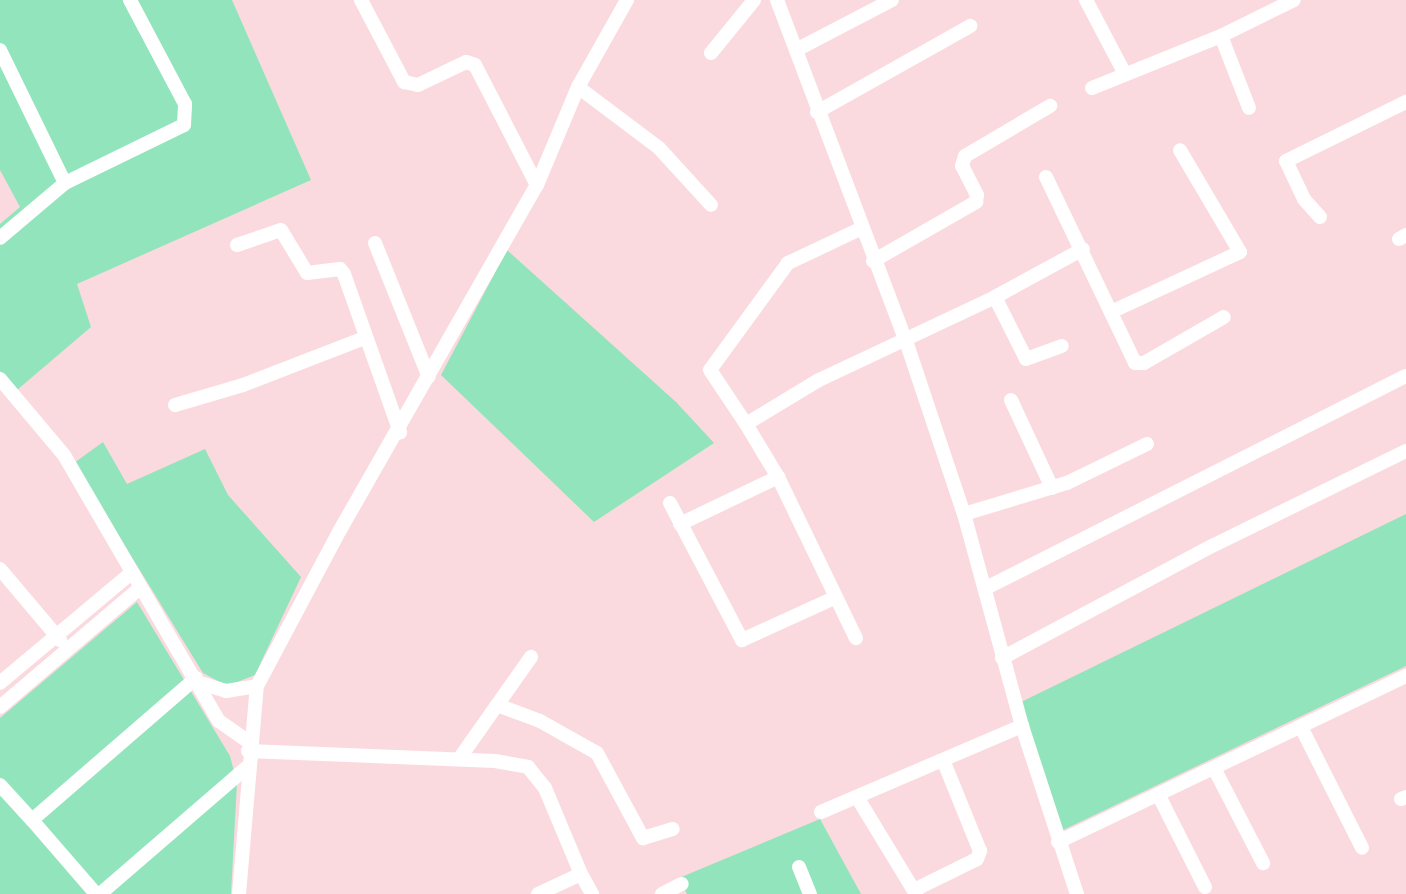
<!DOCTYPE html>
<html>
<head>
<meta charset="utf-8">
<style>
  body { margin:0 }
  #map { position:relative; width:1406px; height:894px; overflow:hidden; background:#fbdadf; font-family:Karla,sans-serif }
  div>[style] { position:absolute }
  .green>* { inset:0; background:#91e4bb }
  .minor>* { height:14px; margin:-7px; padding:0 7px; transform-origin:7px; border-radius:7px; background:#fff }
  span { translate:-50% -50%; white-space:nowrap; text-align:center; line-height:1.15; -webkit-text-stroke:5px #fbdadf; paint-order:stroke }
</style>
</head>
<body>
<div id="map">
  <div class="green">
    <div style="clip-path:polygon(0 0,232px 0,311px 180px,77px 284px,91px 327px,17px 390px,0 371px,0 224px,20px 207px,0 170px)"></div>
    <div style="clip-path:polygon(507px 250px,676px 402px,714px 443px,594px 522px,441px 375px)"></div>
    <div style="clip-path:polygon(103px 442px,127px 484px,205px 449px,228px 495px,301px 577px,255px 675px,227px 686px,203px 673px,74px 463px)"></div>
    <div style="clip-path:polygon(1406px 514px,1406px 666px,1059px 832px,1019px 703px)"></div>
    <div style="clip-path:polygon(137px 602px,230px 756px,237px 783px,231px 894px,0 894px,0 718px)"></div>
    <div style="clip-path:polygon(820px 819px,861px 894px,687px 894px,679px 878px)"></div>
  </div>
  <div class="minor">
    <div style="left:361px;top:0;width:93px;rotate:62.3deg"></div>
    <div style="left:404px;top:82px;width:14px;rotate:12deg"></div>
    <div style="left:418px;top:85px;width:53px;rotate:-25.6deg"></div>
    <div style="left:466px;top:62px;width:9px;rotate:18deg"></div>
    <div style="left:475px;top:65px;width:135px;rotate:62.7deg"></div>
    <div style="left:777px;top:0;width:365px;rotate:69.3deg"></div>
    <div style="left:906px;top:341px;width:182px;rotate:71.5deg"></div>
    <div style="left:964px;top:514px;width:220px;rotate:74.7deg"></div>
    <div style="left:1022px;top:726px;width:177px;rotate:71.9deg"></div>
    <div style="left:1086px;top:0;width:81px;rotate:62.2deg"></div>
    <div style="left:1221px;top:36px;width:77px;rotate:68.7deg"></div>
    <div style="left:0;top:50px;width:148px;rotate:64deg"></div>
    <div style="left:65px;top:183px;width:85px;rotate:139.8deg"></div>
    <div style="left:796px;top:50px;width:108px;rotate:-27.5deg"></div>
    <div style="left:711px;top:53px;width:68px;rotate:-50.9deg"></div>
    <div style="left:578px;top:87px;width:101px;rotate:37deg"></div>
    <div style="left:659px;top:148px;width:77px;rotate:47.6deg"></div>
    <div style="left:1092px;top:88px;width:139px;rotate:-22deg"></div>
    <div style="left:1221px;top:36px;width:81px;rotate:-26.3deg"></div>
    <div style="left:817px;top:112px;width:176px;rotate:-29.3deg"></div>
    <div style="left:1046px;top:177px;width:206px;rotate:64.4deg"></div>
    <div style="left:1135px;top:363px;width:9px"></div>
    <div style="left:1144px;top:363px;width:92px;rotate:-29.9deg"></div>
    <div style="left:65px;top:183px;width:132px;rotate:-26deg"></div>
    <div style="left:184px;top:125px;width:21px;rotate:-87deg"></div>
    <div style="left:185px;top:104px;width:118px;rotate:-117.9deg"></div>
    <div style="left:1320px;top:217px;width:24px;rotate:-132deg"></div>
    <div style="left:1304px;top:199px;width:42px;rotate:-115.3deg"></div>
    <div style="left:1286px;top:161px;width:134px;rotate:-26.2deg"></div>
    <div style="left:860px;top:229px;width:80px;rotate:154.7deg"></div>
    <div style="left:788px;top:263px;width:132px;rotate:126.1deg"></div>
    <div style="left:710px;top:370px;width:65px;rotate:56.3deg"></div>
    <div style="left:746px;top:424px;width:85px;rotate:-31.1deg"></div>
    <div style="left:819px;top:380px;width:195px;rotate:-25.2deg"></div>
    <div style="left:995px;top:297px;width:100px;rotate:-28.6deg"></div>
    <div style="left:1399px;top:239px;width:8px;rotate:-30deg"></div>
    <div style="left:375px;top:243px;width:144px;rotate:68.1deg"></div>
    <div style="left:237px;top:245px;width:46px;rotate:-18.8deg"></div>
    <div style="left:281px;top:230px;width:50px;rotate:58.8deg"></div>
    <div style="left:307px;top:273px;width:33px;rotate:-7deg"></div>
    <div style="left:340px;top:269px;width:6px;rotate:51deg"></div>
    <div style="left:344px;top:274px;width:168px;rotate:70.5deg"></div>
    <div style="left:873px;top:261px;width:119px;rotate:-29.8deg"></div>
    <div style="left:976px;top:202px;width:7px;rotate:-82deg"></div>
    <div style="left:977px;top:195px;width:33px;rotate:-117deg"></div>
    <div style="left:962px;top:166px;width:10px;rotate:-73deg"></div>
    <div style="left:965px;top:156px;width:99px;rotate:-30.5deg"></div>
    <div style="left:995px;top:297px;width:69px;rotate:63.4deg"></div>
    <div style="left:1026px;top:359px;width:38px;rotate:-20deg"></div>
    <div style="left:1111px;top:312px;width:142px;rotate:-24.9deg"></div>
    <div style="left:1240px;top:252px;width:118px;rotate:-120.5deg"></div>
    <div style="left:0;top:379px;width:99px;rotate:49.9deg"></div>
    <div style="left:64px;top:455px;width:308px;rotate:59.8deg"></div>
    <div style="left:219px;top:721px;width:37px;rotate:35deg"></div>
    <div style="left:1011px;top:400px;width:97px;rotate:65deg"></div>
    <div style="left:175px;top:405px;width:71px;rotate:-16.4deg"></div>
    <div style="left:243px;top:385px;width:131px;rotate:-21.1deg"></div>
    <div style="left:746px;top:424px;width:62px;rotate:58.9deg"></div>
    <div style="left:778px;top:477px;width:179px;rotate:64.2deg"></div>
    <div style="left:670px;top:503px;width:155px;rotate:62.3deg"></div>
    <div style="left:742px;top:640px;width:101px;rotate:-24.5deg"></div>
    <div style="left:964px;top:514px;width:108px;rotate:-16.8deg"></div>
    <div style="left:1067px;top:483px;width:89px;rotate:-26deg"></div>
    <div style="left:680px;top:524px;width:109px;rotate:-25.6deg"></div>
    <div style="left:0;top:569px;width:93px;rotate:49.8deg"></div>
    <div style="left:986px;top:588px;width:470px;rotate:-26.8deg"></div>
    <div style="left:1002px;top:658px;width:238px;rotate:-28.1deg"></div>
    <div style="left:1212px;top:546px;width:216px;rotate:-26.1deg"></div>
    <div style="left:0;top:683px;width:171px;rotate:-40deg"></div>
    <div style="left:200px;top:683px;width:27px;rotate:17deg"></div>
    <div style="left:226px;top:691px;width:31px;rotate:-9deg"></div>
    <div style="left:497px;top:705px;width:46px;rotate:20.4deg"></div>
    <div style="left:540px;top:721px;width:65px;rotate:29.3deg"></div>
    <div style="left:597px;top:753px;width:97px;rotate:61.6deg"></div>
    <div style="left:643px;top:838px;width:31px;rotate:-17deg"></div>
    <div style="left:0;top:707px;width:184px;rotate:-40.4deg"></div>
    <div style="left:1302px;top:729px;width:133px;rotate:63.2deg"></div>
    <div style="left:248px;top:751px;width:247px;rotate:2.3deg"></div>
    <div style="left:495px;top:761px;width:34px;rotate:10deg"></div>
    <div style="left:528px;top:767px;width:27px;rotate:51deg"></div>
    <div style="left:545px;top:788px;width:93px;rotate:67.3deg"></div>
    <div style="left:459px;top:759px;width:125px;rotate:-54.8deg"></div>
    <div style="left:1215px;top:770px;width:105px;rotate:62.7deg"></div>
    <div style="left:0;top:785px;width:47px;rotate:47.6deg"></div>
    <div style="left:32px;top:820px;width:217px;rotate:-40.9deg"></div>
    <div style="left:1159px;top:796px;width:102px;rotate:63.2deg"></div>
    <div style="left:857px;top:797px;width:114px;rotate:58.7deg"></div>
    <div style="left:1401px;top:799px;width:5px;rotate:-22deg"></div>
    <div style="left:821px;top:812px;width:219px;rotate:-23.2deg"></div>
    <div style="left:32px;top:820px;width:98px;rotate:49.1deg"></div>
    <div style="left:1058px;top:842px;width:386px;rotate:-25.5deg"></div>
    <div style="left:799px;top:867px;width:29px;rotate:68deg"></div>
    <div style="left:914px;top:890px;width:70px;rotate:-26.2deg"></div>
    <div style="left:977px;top:859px;width:9px;rotate:-69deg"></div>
    <div style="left:980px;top:851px;width:98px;rotate:-112.1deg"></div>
    <div style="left:100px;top:894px;width:194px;rotate:-40.8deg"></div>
    <div style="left:239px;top:894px;width:209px;rotate:-85.1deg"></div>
    <div style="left:257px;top:686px;width:177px;rotate:-62deg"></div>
    <div style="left:340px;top:530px;width:397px;rotate:-60.3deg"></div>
    <div style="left:537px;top:185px;width:106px;rotate:-67.3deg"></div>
    <div style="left:578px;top:87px;width:100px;rotate:-60.6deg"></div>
    <div style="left:538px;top:894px;width:47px;rotate:-24.9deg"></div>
    <div style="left:581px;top:874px;width:23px;rotate:61deg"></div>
    <div style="left:662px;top:894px;width:22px;rotate:-27deg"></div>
  </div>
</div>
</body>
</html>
